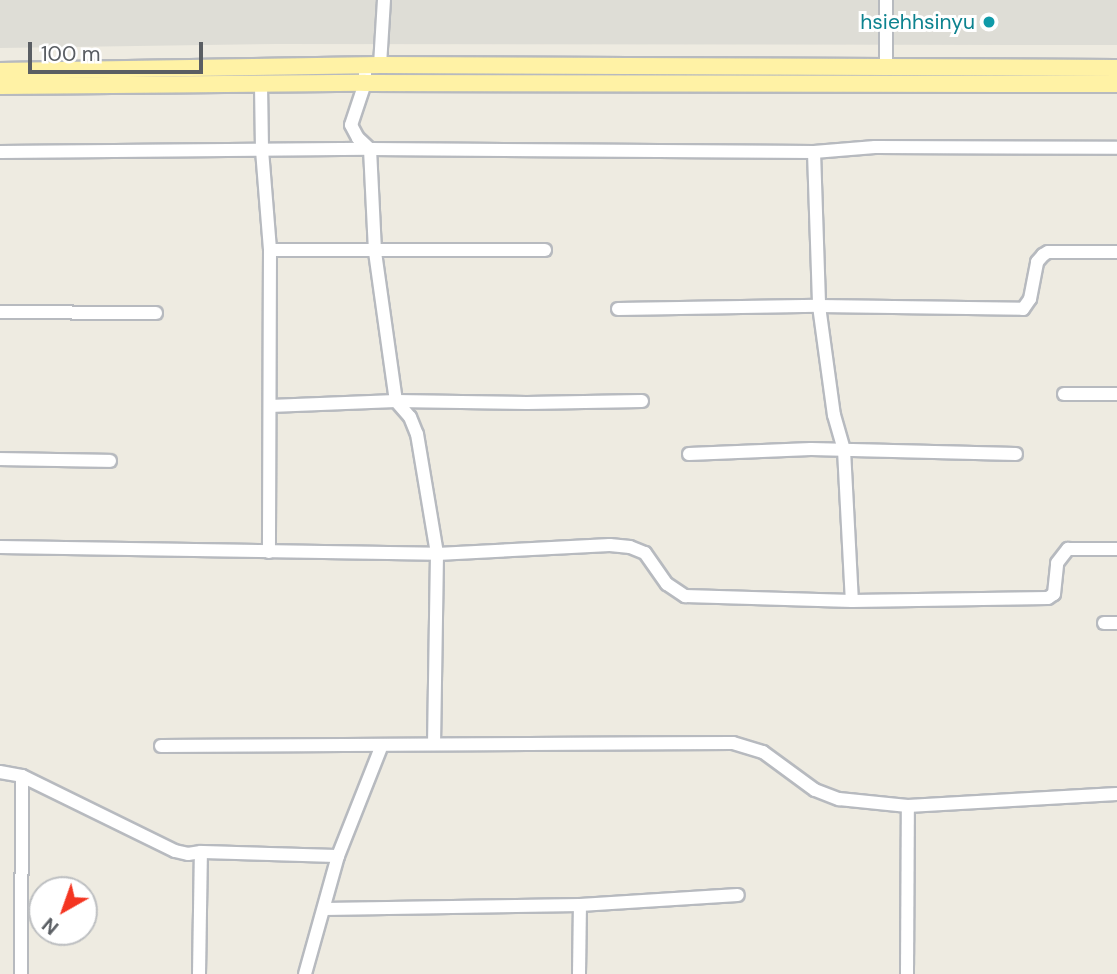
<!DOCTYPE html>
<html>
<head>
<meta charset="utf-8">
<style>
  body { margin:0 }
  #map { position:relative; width:1117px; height:974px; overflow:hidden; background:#eeebe1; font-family:"DM Sans",sans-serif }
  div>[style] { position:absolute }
  .industrial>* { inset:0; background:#deddd6 }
  .roads { filter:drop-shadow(2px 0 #b7babf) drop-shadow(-2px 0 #b7babf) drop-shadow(0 2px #b7babf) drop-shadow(0 -2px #b7babf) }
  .minor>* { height:12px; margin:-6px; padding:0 6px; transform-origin:6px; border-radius:6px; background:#fff }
  .major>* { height:16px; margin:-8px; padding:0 8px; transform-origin:8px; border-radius:8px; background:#fff2a5 }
  .dots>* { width:19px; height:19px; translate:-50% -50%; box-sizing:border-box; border:4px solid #fff; border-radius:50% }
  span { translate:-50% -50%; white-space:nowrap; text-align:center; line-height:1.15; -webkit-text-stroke:6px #fff; paint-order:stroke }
  .culture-label { font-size:21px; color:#0d838f }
  .right { translate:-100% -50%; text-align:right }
  .north { position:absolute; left:28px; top:876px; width:70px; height:70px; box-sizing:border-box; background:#fff; border:2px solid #bdbfc1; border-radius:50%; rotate:220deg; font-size:19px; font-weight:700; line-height:28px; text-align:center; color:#5a5e63 }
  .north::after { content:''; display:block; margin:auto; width:24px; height:32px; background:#f43521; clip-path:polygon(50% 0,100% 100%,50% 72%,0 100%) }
  .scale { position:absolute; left:28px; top:42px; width:175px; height:32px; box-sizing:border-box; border:4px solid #5a5e63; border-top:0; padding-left:9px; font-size:21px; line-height:24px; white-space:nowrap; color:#5a5e63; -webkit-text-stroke:5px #fff; paint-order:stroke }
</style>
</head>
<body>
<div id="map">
  <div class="industrial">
    <div style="clip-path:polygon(0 0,1117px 0,1117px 45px,277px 44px,0 48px)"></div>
  </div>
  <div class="roads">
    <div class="minor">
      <div style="left:886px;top:0;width:65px;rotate:90deg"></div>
      <div style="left:365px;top:65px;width:18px;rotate:90deg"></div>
      <div style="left:365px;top:83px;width:44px;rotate:108.4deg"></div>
      <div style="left:351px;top:125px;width:15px;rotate:62deg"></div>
      <div style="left:358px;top:138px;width:16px;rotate:43deg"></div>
      <div style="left:370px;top:149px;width:103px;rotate:87.2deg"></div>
      <div style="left:375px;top:252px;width:150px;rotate:82deg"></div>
      <div style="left:396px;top:401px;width:21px;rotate:49deg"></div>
      <div style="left:410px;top:417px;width:18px;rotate:68deg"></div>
      <div style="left:417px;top:434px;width:122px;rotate:80.5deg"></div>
      <div style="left:437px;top:554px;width:189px;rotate:90.9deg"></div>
      <div style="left:380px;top:65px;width:65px;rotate:-86.5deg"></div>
      <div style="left:261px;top:85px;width:65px;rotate:89.1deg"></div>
      <div style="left:262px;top:150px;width:100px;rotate:85.4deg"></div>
      <div style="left:270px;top:250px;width:302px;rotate:90.2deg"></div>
      <div style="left:0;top:152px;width:370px;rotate:-0.5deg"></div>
      <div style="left:370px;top:149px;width:444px;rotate:0.4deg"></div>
      <div style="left:814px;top:152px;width:61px;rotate:-4.7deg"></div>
      <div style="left:875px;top:147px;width:242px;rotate:0.2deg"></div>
      <div style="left:814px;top:152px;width:154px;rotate:88.1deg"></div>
      <div style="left:819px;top:306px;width:110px;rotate:82.2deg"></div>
      <div style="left:834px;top:415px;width:36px;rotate:74deg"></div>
      <div style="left:844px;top:450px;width:151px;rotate:87deg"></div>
      <div style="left:270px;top:250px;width:275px"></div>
      <div style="left:618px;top:309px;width:201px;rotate:-0.9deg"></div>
      <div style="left:819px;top:306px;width:204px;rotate:0.8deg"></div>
      <div style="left:1023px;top:309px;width:12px;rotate:-55deg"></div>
      <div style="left:1030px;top:299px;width:38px;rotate:-79deg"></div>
      <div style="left:1037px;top:262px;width:9px;rotate:-49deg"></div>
      <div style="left:1043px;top:255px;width:6px;rotate:-31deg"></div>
      <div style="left:1048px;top:252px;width:69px"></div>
      <div style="left:0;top:312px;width:156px;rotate:0.4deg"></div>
      <div style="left:1064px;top:394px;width:53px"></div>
      <div style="left:270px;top:406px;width:126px;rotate:-2.3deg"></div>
      <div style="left:396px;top:401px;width:131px;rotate:0.9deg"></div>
      <div style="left:527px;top:403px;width:115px;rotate:-1deg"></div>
      <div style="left:689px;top:454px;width:122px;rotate:-2.3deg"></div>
      <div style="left:811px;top:449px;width:205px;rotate:1.4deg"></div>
      <div style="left:0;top:459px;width:110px;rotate:1deg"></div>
      <div style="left:0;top:547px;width:437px;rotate:0.9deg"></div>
      <div style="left:437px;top:554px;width:173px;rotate:-3deg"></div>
      <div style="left:610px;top:545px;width:20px;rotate:6deg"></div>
      <div style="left:630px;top:547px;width:16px;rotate:22deg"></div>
      <div style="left:645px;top:553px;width:38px;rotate:55deg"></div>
      <div style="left:667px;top:584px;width:22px;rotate:34deg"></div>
      <div style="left:685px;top:596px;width:167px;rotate:1.7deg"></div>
      <div style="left:852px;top:601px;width:196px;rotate:-0.9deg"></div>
      <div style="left:1048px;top:598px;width:7px;rotate:-34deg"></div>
      <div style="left:1054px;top:594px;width:31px;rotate:-84deg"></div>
      <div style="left:1057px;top:563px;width:18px;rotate:-52deg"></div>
      <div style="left:1068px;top:549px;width:49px"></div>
      <div style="left:1104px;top:623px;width:13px"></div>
      <div style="left:161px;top:746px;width:572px;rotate:-0.3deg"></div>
      <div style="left:733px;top:743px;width:31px;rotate:17deg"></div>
      <div style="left:763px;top:752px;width:64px;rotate:36.2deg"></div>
      <div style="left:815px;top:790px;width:26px;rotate:21deg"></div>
      <div style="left:839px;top:799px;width:69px;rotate:5.8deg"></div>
      <div style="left:908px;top:806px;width:209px;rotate:-3.3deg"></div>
      <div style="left:0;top:772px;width:22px;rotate:10deg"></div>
      <div style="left:22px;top:776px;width:170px;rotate:26.1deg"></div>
      <div style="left:175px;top:851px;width:13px;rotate:13deg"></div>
      <div style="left:188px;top:854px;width:13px;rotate:-9deg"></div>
      <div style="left:201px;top:852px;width:137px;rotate:1.7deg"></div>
      <div style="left:324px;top:909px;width:256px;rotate:-0.9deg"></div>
      <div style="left:580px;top:905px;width:158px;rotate:-3.6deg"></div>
      <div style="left:21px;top:974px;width:198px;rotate:-89.7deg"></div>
      <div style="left:199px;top:974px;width:122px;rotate:-89.1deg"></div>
      <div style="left:305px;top:974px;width:123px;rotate:-74.4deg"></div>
      <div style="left:338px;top:856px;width:119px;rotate:-68.4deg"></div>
      <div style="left:579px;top:974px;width:69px;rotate:-89.2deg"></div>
      <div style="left:907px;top:974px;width:168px;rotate:-89.7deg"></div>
    </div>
    <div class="major">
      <div style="left:0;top:71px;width:380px;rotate:-0.9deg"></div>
      <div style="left:380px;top:65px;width:737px;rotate:0.23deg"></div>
      <div style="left:0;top:86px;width:365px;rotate:-0.5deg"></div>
      <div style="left:365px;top:83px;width:752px;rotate:0.08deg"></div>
    </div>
  </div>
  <div class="dots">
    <div style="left:989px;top:22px;background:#0f9aa8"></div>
  </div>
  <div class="culture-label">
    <span class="right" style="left:975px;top:22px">hsiehhsinyu</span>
  </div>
  <div class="north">N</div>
  <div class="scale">100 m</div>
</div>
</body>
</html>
